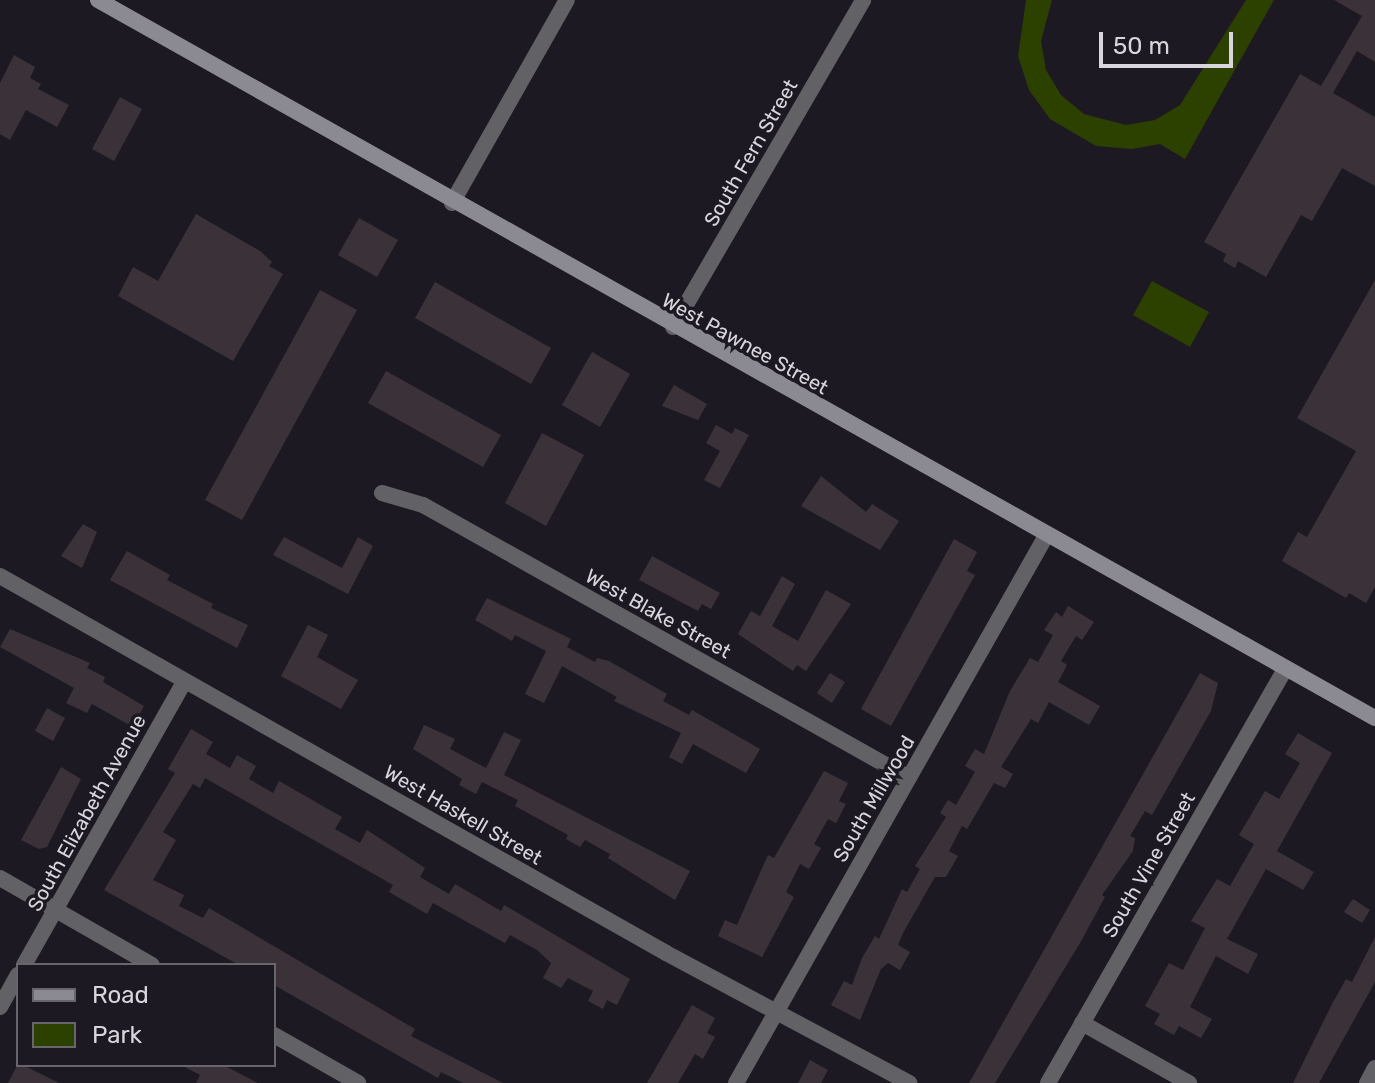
<!DOCTYPE html>
<html>
<head>
<meta charset="utf-8">
<style>
  body { margin:0 }
  #map { position:relative; width:1375px; height:1083px; overflow:hidden; background:#1d1922; font-family:Rubik,sans-serif }
  div>[style] { position:absolute }
  .green>* { inset:0; background:#2c4000 }
  .building>* { inset:0; background:#3b3239 }
  .minor>* { height:16px; margin:-8px; padding:0 8px; transform-origin:8px; border-radius:8px; background:#626166 }
  .secondary>* { height:16px; margin:-8px; padding:0 8px; transform-origin:8px; border-radius:8px; background:#8b8991 }
  span { translate:-50% -50%; white-space:nowrap; text-align:center; line-height:1.15; -webkit-text-stroke:7px #1d1922; paint-order:stroke }
  .street-label { font-size:20px; color:#d8d6dc }
  .legend { position:absolute; left:16px; top:963px; width:260px; height:104px; box-sizing:border-box; background:#1d1922; border:2px solid #68656c; margin:0; padding:10px 14px; list-style:none; font-size:24px; color:#d8d6dc }
  .legend li { display:flex; align-items:center; gap:16px; height:40px }
  .legend b { width:40px; border:2px solid #68656c }
  .scale { position:absolute; left:1099px; top:32px; width:134px; height:36px; box-sizing:border-box; border:4px solid #d8d6dc; border-top:0; padding-left:10px; font-size:24px; line-height:28px; white-space:nowrap; color:#d8d6dc; -webkit-text-stroke:6px #1d1922; paint-order:stroke }
</style>
</head>
<body>
<div id="map">
  <div class="green">
    <div style="clip-path:polygon(1026px 0,1052px 0,1041px 41px,1046px 70px,1061px 95px,1084px 114px,1126px 125px,1155px 120px,1180px 105px,1246px 0,1274px 0,1185px 159px,1160px 144px,1132px 149px,1096px 146px,1050px 119px,1029px 90px,1018px 56px)"></div>
    <div style="clip-path:polygon(1152px 281px,1209px 312px,1190px 347px,1133px 315px)"></div>
  </div>
  <div class="building">
    <div style="clip-path:polygon(1334px 0,1375px 0,1375px 62px,1357px 51px,1333px 93px,1375px 117px,1375px 186px,1342px 168px,1312px 221px,1301px 215px,1266px 277px,1238px 261px,1235px 268px,1223px 261px,1226px 254px,1204px 242px,1300px 74px,1321px 86px,1362px 16px)"></div>
    <div style="clip-path:polygon(14px 55px,35px 67px,30px 78px,41px 84px,38px 89px,69px 105px,57px 127px,26px 110px,10px 140px,0 134px,0 83px)"></div>
    <div style="clip-path:polygon(120px 97px,142px 109px,114px 161px,92px 149px)"></div>
    <div style="clip-path:polygon(196px 214px,260px 251px,272px 262px,269px 266px,283px 274px,233px 361px,118px 296px,133px 267px,158px 281px)"></div>
    <div style="clip-path:polygon(359px 218px,398px 240px,377px 277px,338px 255px)"></div>
    <div style="clip-path:polygon(1375px 280px,1375px 587px,1366px 603px,1349px 593px,1346px 598px,1282px 561px,1298px 532px,1307px 537px,1356px 451px,1297px 418px)"></div>
    <div style="clip-path:polygon(435px 282px,551px 348px,531px 384px,415px 318px)"></div>
    <div style="clip-path:polygon(320px 290px,357px 310px,242px 520px,205px 500px)"></div>
    <div style="clip-path:polygon(592px 352px,630px 374px,600px 427px,562px 405px)"></div>
    <div style="clip-path:polygon(386px 371px,501px 435px,483px 467px,368px 403px)"></div>
    <div style="clip-path:polygon(674px 385px,707px 404px,698px 420px,662px 406px)"></div>
    <div style="clip-path:polygon(716px 425px,732px 434px,735px 428px,749px 435px,720px 488px,704px 480px,720px 451px,706px 443px)"></div>
    <div style="clip-path:polygon(542px 433px,584px 455px,546px 526px,505px 503px)"></div>
    <div style="clip-path:polygon(821px 476px,866px 512px,872px 504px,899px 521px,880px 550px,801px 506px)"></div>
    <div style="clip-path:polygon(83px 524px,97px 532px,82px 568px,61px 556px)"></div>
    <div style="clip-path:polygon(284px 537px,342px 568px,358px 537px,373px 546px,348px 594px,273px 555px)"></div>
    <div style="clip-path:polygon(954px 539px,977px 552px,967px 571px,975px 575px,891px 726px,861px 709px)"></div>
    <div style="clip-path:polygon(127px 551px,170px 575px,167px 580px,213px 604px,211px 608px,248px 625px,237px 648px,110px 580px)"></div>
    <div style="clip-path:polygon(652px 556px,720px 593px,711px 609px,702px 604px,698px 611px,639px 580px)"></div>
    <div style="clip-path:polygon(782px 576px,795px 584px,772px 626px,798px 641px,826px 590px,851px 604px,806px 671px,797px 665px,793px 671px,738px 634px,751px 611px,760px 616px)"></div>
    <div style="clip-path:polygon(487px 598px,571px 639px,567px 647px,595px 662px,597px 658px,609px 661px,667px 694px,663px 701px,689px 715px,692px 710px,760px 749px,746px 773px,693px 744px,682px 764px,669px 757px,681px 733px,614px 701px,617px 697px,562px 666px,544px 703px,525px 694px,546px 651px,515px 635px,512px 641px,475px 620px)"></div>
    <div style="clip-path:polygon(1068px 606px,1094px 622px,1082px 640px,1076px 636px,1061px 661px,1067px 665px,1058px 682px,1100px 706px,1089px 725px,1049px 702px,1038px 723px,1031px 719px,1001px 767px,1013px 774px,1005px 788px,994px 783px,967px 829px,962px 826px,949px 851px,958px 856px,946px 877px,935px 877px,903px 933px,898px 945px,910px 952px,900px 970px,888px 963px,881px 969px,860px 1020px,831px 1005px,844px 981px,852px 985px,862px 958px,875px 936px,879px 939px,902px 889px,907px 892px,920px 869px,915px 866px,946px 817px,940px 813px,948px 800px,956px 805px,975px 772px,965px 766px,975px 749px,984px 754px,1010px 691px,1030px 658px,1038px 662px,1053px 635px,1044px 630px,1056px 612px,1062px 617px)"></div>
    <div style="clip-path:polygon(308px 625px,328px 635px,317px 657px,358px 680px,341px 709px,281px 676px)"></div>
    <div style="clip-path:polygon(10px 629px,90px 663px,87px 668px,105px 677px,103px 682px,144px 706px,133px 727px,92px 704px,87px 713px,66px 703px,74px 688px,0 647px)"></div>
    <div style="clip-path:polygon(830px 673px,845px 682px,832px 703px,817px 693px)"></div>
    <div style="clip-path:polygon(1200px 673px,1218px 683px,1211px 711px,1152px 815px,1145px 811px,1130px 836px,1135px 838px,1133px 851px,1102px 895px,1105px 897px,1080px 943px,995px 1083px,969px 1083px)"></div>
    <div style="clip-path:polygon(47px 708px,65px 718px,53px 741px,35px 731px)"></div>
    <div style="clip-path:polygon(424px 725px,455px 739px,450px 749px,486px 768px,504px 732px,521px 740px,504px 775px,690px 871px,675px 900px,608px 858px,610px 854px,585px 840px,580px 847px,566px 839px,568px 835px,515px 806px,518px 800px,482px 782px,476px 794px,459px 785px,462px 779px,413px 749px)"></div>
    <div style="clip-path:polygon(191px 729px,213px 742px,206px 754px,230px 768px,237px 755px,256px 766px,249px 779px,273px 793px,279px 781px,342px 817px,335px 829px,360px 843px,367px 830px,425px 868px,420px 877px,449px 894px,455px 884px,501px 911px,504px 905px,630px 979px,617px 1005px,607px 1000px,603px 1009px,588px 1001px,593px 991px,568px 978px,561px 988px,543px 978px,551px 963px,537px 950px,510px 935px,505px 943px,433px 903px,427px 914px,389px 892px,393px 885px,205px 778px,200px 788px,193px 784px,163px 832px,176px 840px,153px 880px,184px 895px,179px 906px,203px 918px,209px 908px,415px 1029px,411px 1036px,503px 1083px,463px 1083px,441px 1072px,438px 1078px,274px 985px,274px 965px,239px 965px,104px 890px,175px 773px,168px 769px)"></div>
    <div style="clip-path:polygon(1298px 733px,1332px 753px,1277px 851px,1314px 872px,1303px 890px,1266px 869px,1227px 939px,1258px 954px,1248px 974px,1216px 956px,1190px 1007px,1212px 1019px,1201px 1038px,1179px 1026px,1174px 1035px,1154px 1024px,1160px 1014px,1145px 1006px,1169px 963px,1183px 970px,1205px 928px,1191px 921px,1217px 879px,1230px 886px,1254px 844px,1239px 835px,1265px 791px,1279px 799px,1300px 763px,1285px 754px)"></div>
    <div style="clip-path:polygon(61px 767px,81px 779px,47px 847px,39px 849px,21px 840px)"></div>
    <div style="clip-path:polygon(824px 771px,848px 783px,839px 801px,846px 804px,836px 823px,828px 819px,814px 844px,821px 848px,809px 869px,800px 864px,786px 892px,794px 897px,762px 957px,718px 936px,725px 920px,737px 925px,768px 855px,774px 858px)"></div>
    <div style="clip-path:polygon(1353px 899px,1370px 910px,1362px 923px,1344px 912px)"></div>
    <div style="clip-path:polygon(1375px 937px,1375px 982px,1319px 1083px,1293px 1083px,1332px 1004px,1346px 979px,1352px 982px)"></div>
    <div style="clip-path:polygon(692px 1005px,715px 1018px,707px 1033px,715px 1037px,703px 1059px,695px 1054px,678px 1083px,647px 1083px)"></div>
    <div style="clip-path:polygon(810px 1060px,828px 1070px,821px 1083px,798px 1083px)"></div>
    <div style="clip-path:polygon(18px 1064px,23px 1065px,59px 1083px,8px 1083px)"></div>
    <div style="clip-path:polygon(181px 1065px,223px 1065px,258px 1083px,196px 1083px,200px 1075px)"></div>
  </div>
  <div class="minor">
    <div style="left:452px;top:203px;width:233px;rotate:-60.5deg"></div>
    <div style="left:673px;top:327px;width:378px;rotate:-59.8deg"></div>
    <div style="left:382px;top:493px;width:43px;rotate:16.3deg"></div>
    <div style="left:423px;top:505px;width:557px;rotate:29.32deg"></div>
    <div style="left:0;top:576px;width:765px;rotate:29.51deg"></div>
    <div style="left:666px;top:953px;width:276px;rotate:28.1deg"></div>
    <div style="left:0;top:878px;width:175px;rotate:29.8deg"></div>
    <div style="left:24px;top:965px;width:326px;rotate:-60.5deg"></div>
    <div style="left:0;top:1007px;width:37px;rotate:-61deg"></div>
    <div style="left:1082px;top:1023px;width:123px;rotate:29.3deg"></div>
    <div style="left:274px;top:1035px;width:97px;rotate:29.7deg"></div>
    <div style="left:736px;top:1083px;width:631px;rotate:-60.47deg"></div>
    <div style="left:1048px;top:1083px;width:478px;rotate:-60.2deg"></div>
    <div style="left:1367px;top:1083px;width:17px;rotate:-62deg"></div>
  </div>
  <div class="secondary">
    <div style="left:98px;top:0;width:1465px;rotate:29.35deg"></div>
  </div>
  <div class="street-label">
    <span style="left:751px;top:153px;rotate:-60deg">South Fern Street</span>
    <span style="left:745px;top:344px;rotate:29deg">West Pawnee Street</span>
    <span style="left:658px;top:614px;rotate:29deg">West Blake Street</span>
    <span style="left:874px;top:799px;rotate:-60deg">South Millwood</span>
    <span style="left:87px;top:813px;rotate:-61deg">South Elizabeth Avenue</span>
    <span style="left:463px;top:815px;rotate:30deg">West Haskell Street</span>
    <span style="left:1149px;top:865px;rotate:-60deg">South Vine Street</span>
  </div>
  <ul class="legend">
  <li><b style="height:10px;background:#8b8991"></b>Road</li>
  <li><b style="height:22px;background:#2c4000"></b>Park</li>
  </ul>
  <div class="scale">50 m</div>
</div>
</body>
</html>
